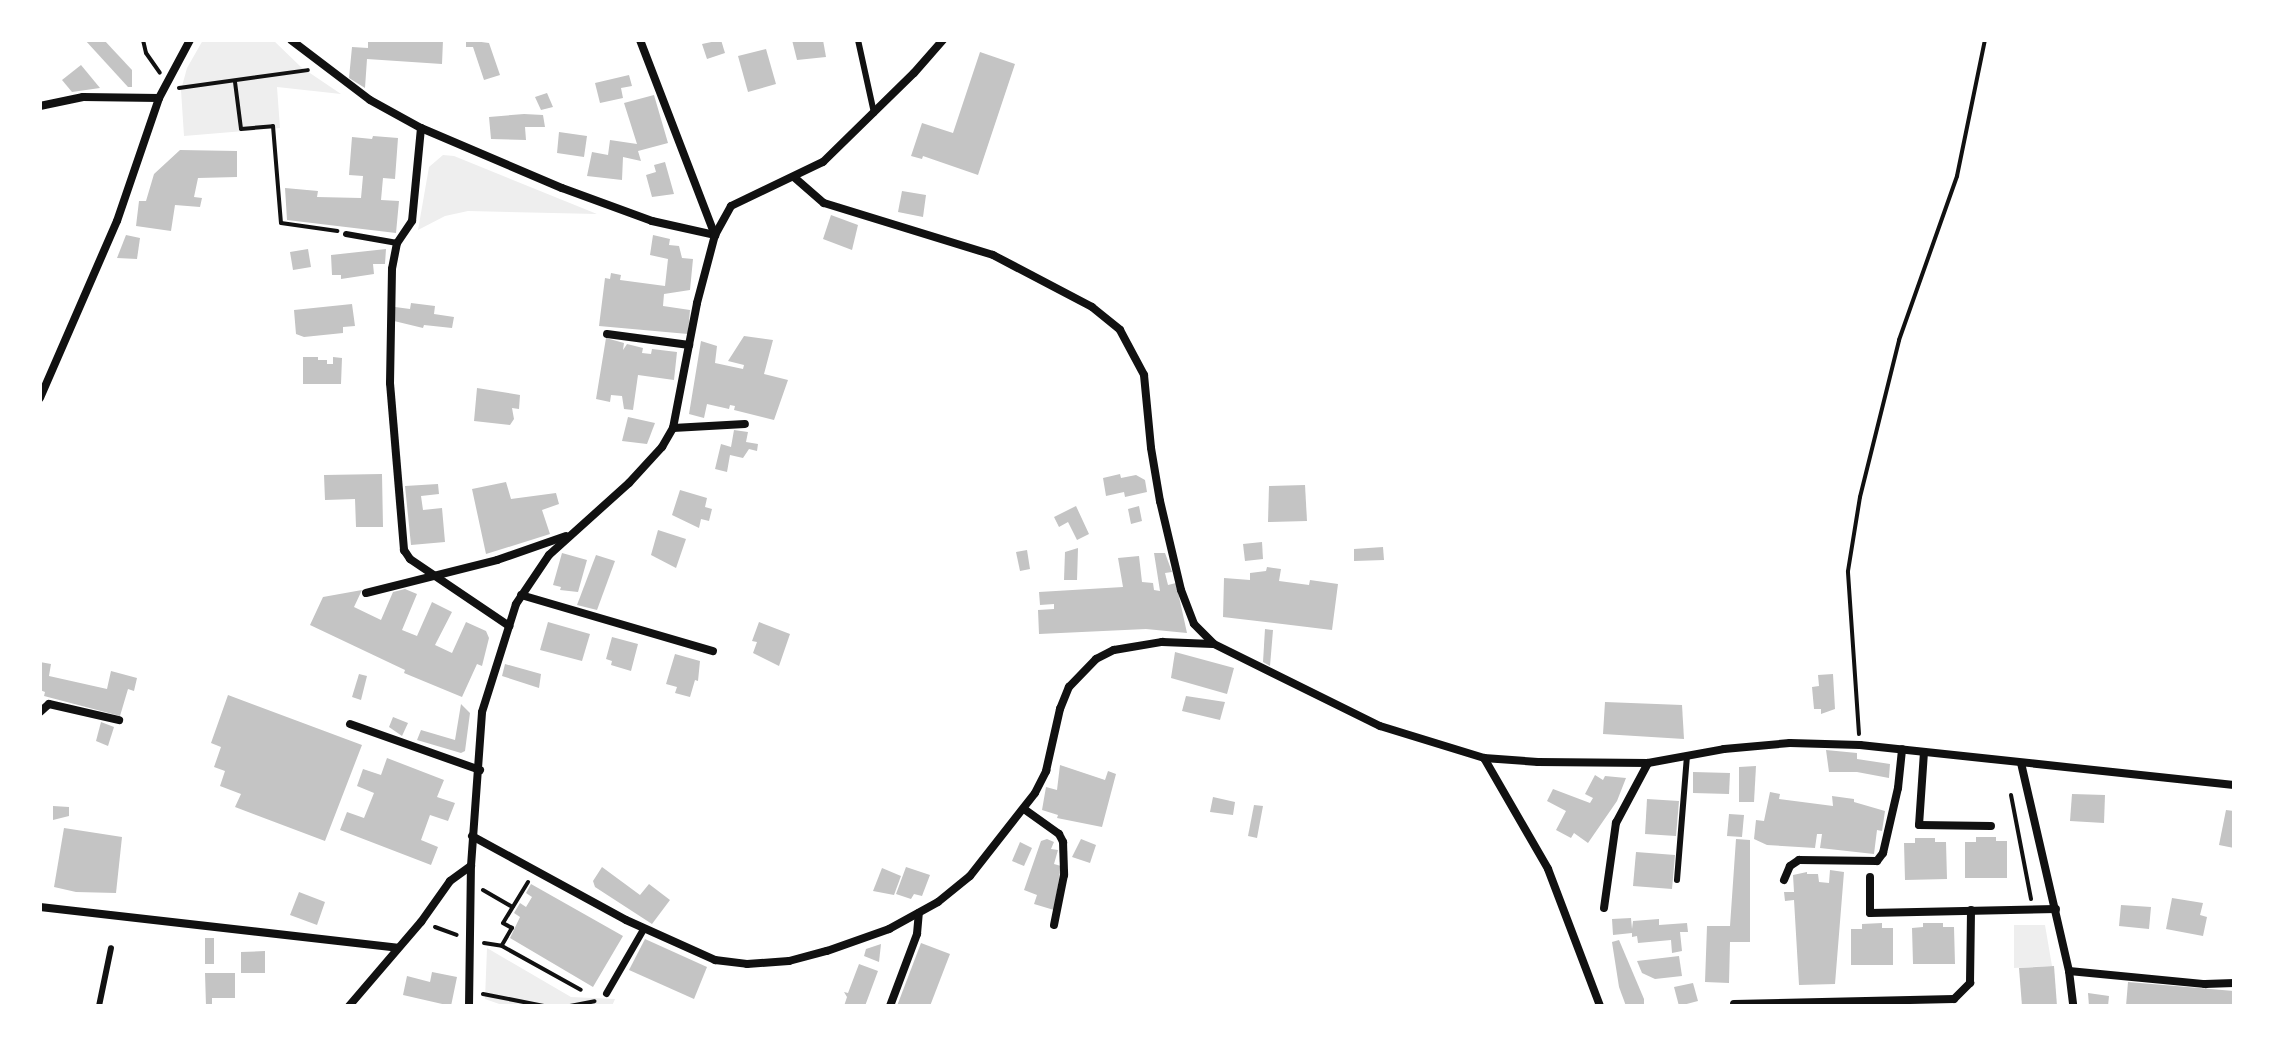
<!DOCTYPE html>
<html>
<head>
<meta charset="utf-8">
<style>
  body { margin:0 }
  #map { position:relative; width:2274px; height:1046px; overflow:hidden; background:#fff; font-family:"Roboto Serif",serif }
  div>[style] { position:absolute }
  .green>* { inset:0; background:#eee }
  .building>* { inset:0; background:#c4c4c4 }
  .path>* { height:4px; margin:-2px; padding:0 2px; transform-origin:2px; border-radius:2px; background:#111 }
  .service>* { height:6px; margin:-3px; padding:0 3px; transform-origin:3px; border-radius:3px; background:#111 }
  .pedestrian>* { height:7px; margin:-3.5px; padding:0 3.5px; transform-origin:3.5px; border-radius:3.5px; background:#111 }
  .minor>* { height:8px; margin:-4px; padding:0 4px; transform-origin:4px; border-radius:4px; background:#111 }
  span { translate:-50% -50%; white-space:nowrap; text-align:center; line-height:1.15; -webkit-text-stroke:8px #fff; paint-order:stroke }
  .frame { position:absolute; inset:0; border:42px solid #fff; pointer-events:none }
</style>
</head>
<body>
<div id="map">
  <div class="green">
    <div style="clip-path:polygon(203px 40px,273px 40px,301px 67px,341px 94px,277px 87px,280px 128px,184px 136px,181px 90px,187px 68px)"></div>
    <div style="clip-path:polygon(443px 155px,454px 156px,597px 214px,468px 211px,445px 216px,418px 230px,429px 167px)"></div>
    <div style="clip-path:polygon(2014px 925px,2045px 925px,2052px 966px,2014px 968px)"></div>
    <div style="clip-path:polygon(487px 948px,571px 997px,615px 999px,612px 1006px,505px 1006px,485px 999px)"></div>
  </div>
  <div class="building">
    <div style="clip-path:polygon(85px 40px,104px 40px,132px 70px,132px 87px,128px 87px)"></div>
    <div style="clip-path:polygon(368px 40px,443px 40px,442px 64px,367px 59px,365px 88px,349px 78px,352px 47px,368px 48px)"></div>
    <div style="clip-path:polygon(466px 40px,489px 43px,500px 75px,484px 80px,473px 47px,466px 47px)"></div>
    <div style="clip-path:polygon(721px 40px,725px 53px,707px 59px,702px 44px)"></div>
    <div style="clip-path:polygon(792px 40px,823px 40px,826px 57px,797px 60px)"></div>
    <div style="clip-path:polygon(766px 49px,776px 84px,748px 92px,738px 56px)"></div>
    <div style="clip-path:polygon(980px 52px,1015px 64px,978px 175px,923px 156px,922px 159px,911px 156px,922px 123px,953px 133px)"></div>
    <div style="clip-path:polygon(81px 65px,100px 88px,72px 92px,62px 80px)"></div>
    <div style="clip-path:polygon(629px 75px,632px 86px,621px 88px,623px 98px,600px 103px,595px 83px)"></div>
    <div style="clip-path:polygon(547px 93px,553px 107px,541px 110px,535px 97px)"></div>
    <div style="clip-path:polygon(654px 95px,668px 143px,638px 151px,641px 161px,623px 157px,622px 180px,587px 176px,592px 152px,608px 155px,610px 140px,637px 144px,624px 103px)"></div>
    <div style="clip-path:polygon(524px 114px,543px 115px,545px 127px,525px 127px,526px 140px,491px 139px,489px 117px)"></div>
    <div style="clip-path:polygon(559px 132px,587px 136px,584px 157px,557px 153px)"></div>
    <div style="clip-path:polygon(373px 136px,398px 138px,395px 179px,383px 178px,381px 200px,399px 201px,396px 233px,287px 220px,285px 188px,318px 191px,317px 197px,361px 198px,363px 176px,349px 175px,352px 137px,372px 139px)"></div>
    <div style="clip-path:polygon(180px 150px,237px 151px,237px 177px,198px 178px,194px 197px,202px 198px,200px 207px,175px 205px,171px 231px,136px 226px,139px 201px,146px 201px,154px 174px)"></div>
    <div style="clip-path:polygon(665px 162px,674px 194px,652px 197px,646px 175px,656px 172px,654px 165px)"></div>
    <div style="clip-path:polygon(902px 191px,926px 195px,923px 217px,898px 212px)"></div>
    <div style="clip-path:polygon(831px 215px,858px 225px,852px 250px,823px 239px)"></div>
    <div style="clip-path:polygon(126px 235px,140px 238px,137px 259px,117px 258px)"></div>
    <div style="clip-path:polygon(653px 235px,670px 239px,669px 245px,679px 246px,682px 258px,693px 259px,690px 290px,664px 294px,663px 306px,690px 310px,688px 334px,599px 326px,605px 278px,610px 279px,611px 273px,621px 275px,620px 280px,665px 286px,668px 259px,650px 255px)"></div>
    <div style="clip-path:polygon(308px 249px,311px 267px,293px 270px,290px 252px)"></div>
    <div style="clip-path:polygon(386px 249px,385px 264px,373px 264px,374px 274px,341px 279px,341px 275px,332px 275px,331px 255px)"></div>
    <div style="clip-path:polygon(411px 303px,435px 306px,434px 314px,454px 317px,452px 328px,424px 325px,423px 328px,394px 321px,395px 307px,410px 309px)"></div>
    <div style="clip-path:polygon(352px 304px,355px 326px,343px 327px,343px 333px,304px 337px,296px 334px,294px 310px)"></div>
    <div style="clip-path:polygon(744px 336px,773px 340px,764px 374px,788px 380px,774px 420px,734px 410px,735px 406px,730px 405px,729px 409px,707px 404px,704px 418px,689px 414px,701px 341px,717px 346px,715px 363px,743px 369px,744px 365px,728px 361px)"></div>
    <div style="clip-path:polygon(606px 338px,624px 343px,623px 350px,627px 344px,643px 348px,642px 353px,651px 354px,652px 349px,677px 352px,674px 380px,638px 375px,633px 410px,624px 409px,622px 396px,611px 395px,610px 402px,596px 399px)"></div>
    <div style="clip-path:polygon(303px 357px,318px 357px,318px 360px,327px 360px,327px 364px,333px 364px,333px 357px,342px 358px,341px 384px,303px 384px)"></div>
    <div style="clip-path:polygon(477px 388px,520px 395px,519px 409px,512px 408px,514px 419px,510px 425px,474px 421px)"></div>
    <div style="clip-path:polygon(628px 417px,655px 423px,647px 444px,622px 441px)"></div>
    <div style="clip-path:polygon(734px 430px,748px 432px,746px 442px,758px 444px,757px 451px,749px 449px,743px 458px,730px 455px,727px 472px,715px 469px,721px 444px,731px 447px)"></div>
    <div style="clip-path:polygon(382px 474px,383px 527px,356px 527px,355px 499px,325px 500px,324px 475px)"></div>
    <div style="clip-path:polygon(1120px 474px,1121px 478px,1136px 475px,1145px 480px,1147px 492px,1125px 497px,1124px 492px,1106px 496px,1103px 478px)"></div>
    <div style="clip-path:polygon(506px 482px,511px 499px,556px 493px,559px 504px,542px 510px,550px 534px,486px 554px,472px 489px)"></div>
    <div style="clip-path:polygon(438px 484px,439px 494px,421px 496px,423px 510px,442px 508px,445px 542px,411px 545px,405px 486px)"></div>
    <div style="clip-path:polygon(1305px 485px,1307px 521px,1268px 522px,1269px 486px)"></div>
    <div style="clip-path:polygon(680px 490px,707px 498px,705px 507px,712px 509px,709px 521px,701px 519px,699px 528px,672px 515px)"></div>
    <div style="clip-path:polygon(1076px 506px,1089px 534px,1077px 540px,1068px 522px,1059px 527px,1054px 517px)"></div>
    <div style="clip-path:polygon(1139px 506px,1142px 521px,1131px 524px,1128px 509px)"></div>
    <div style="clip-path:polygon(658px 530px,686px 539px,676px 568px,651px 555px)"></div>
    <div style="clip-path:polygon(1262px 542px,1263px 559px,1245px 561px,1243px 544px)"></div>
    <div style="clip-path:polygon(1383px 547px,1384px 560px,1354px 561px,1354px 549px)"></div>
    <div style="clip-path:polygon(1078px 548px,1077px 580px,1064px 580px,1065px 552px)"></div>
    <div style="clip-path:polygon(1027px 550px,1030px 569px,1020px 571px,1016px 552px)"></div>
    <div style="clip-path:polygon(562px 553px,587px 560px,578px 592px,560px 590px,561px 587px,553px 585px)"></div>
    <div style="clip-path:polygon(1154px 553px,1165px 553px,1172px 572px,1165px 573px,1168px 585px,1176px 583px,1187px 633px,1146px 629px,1039px 634px,1038px 610px,1054px 609px,1054px 604px,1040px 605px,1039px 592px,1123px 587px,1118px 558px,1139px 556px,1142px 582px,1153px 583px,1154px 590px,1160px 591px)"></div>
    <div style="clip-path:polygon(596px 555px,615px 561px,597px 610px,577px 605px)"></div>
    <div style="clip-path:polygon(1267px 567px,1281px 569px,1279px 581px,1309px 585px,1310px 580px,1338px 584px,1332px 630px,1223px 617px,1224px 578px,1250px 580px,1250px 573px,1266px 571px)"></div>
    <div style="clip-path:polygon(405px 589px,417px 594px,402px 630px,417px 636px,432px 602px,452px 612px,435px 645px,452px 653px,466px 622px,486px 631px,489px 638px,482px 666px,477px 664px,462px 697px,404px 673px,405px 670px,310px 625px,323px 597px,362px 590px,354px 607px,381px 620px,393px 592px)"></div>
    <div style="clip-path:polygon(548px 622px,590px 634px,582px 661px,540px 650px)"></div>
    <div style="clip-path:polygon(759px 622px,790px 634px,779px 666px,753px 653px,757px 642px,752px 641px)"></div>
    <div style="clip-path:polygon(1265px 629px,1273px 630px,1270px 666px,1263px 662px)"></div>
    <div style="clip-path:polygon(612px 637px,638px 644px,631px 671px,611px 665px,612px 661px,606px 659px)"></div>
    <div style="clip-path:polygon(1175px 652px,1234px 668px,1227px 694px,1171px 678px)"></div>
    <div style="clip-path:polygon(675px 654px,700px 661px,698px 681px,695px 680px,690px 697px,675px 693px,677px 687px,666px 684px)"></div>
    <div style="clip-path:polygon(40px 662px,51px 664px,49px 676px,107px 689px,111px 671px,137px 678px,134px 691px,128px 689px,120px 716px,44px 696px,45px 692px,40px 690px)"></div>
    <div style="clip-path:polygon(505px 664px,541px 674px,539px 688px,502px 676px)"></div>
    <div style="clip-path:polygon(359px 674px,367px 676px,361px 700px,352px 697px)"></div>
    <div style="clip-path:polygon(1833px 674px,1835px 709px,1821px 714px,1821px 709px,1814px 709px,1812px 687px,1819px 686px,1818px 675px)"></div>
    <div style="clip-path:polygon(228px 695px,362px 745px,325px 841px,235px 807px,241px 794px,220px 786px,225px 771px,214px 767px,221px 747px,211px 743px)"></div>
    <div style="clip-path:polygon(1186px 696px,1225px 702px,1220px 720px,1182px 711px)"></div>
    <div style="clip-path:polygon(1605px 702px,1682px 705px,1684px 739px,1603px 734px)"></div>
    <div style="clip-path:polygon(461px 704px,470px 713px,465px 751px,461px 753px,417px 740px,421px 730px,455px 740px)"></div>
    <div style="clip-path:polygon(393px 717px,408px 723px,402px 736px,389px 727px)"></div>
    <div style="clip-path:polygon(101px 722px,114px 727px,108px 746px,96px 741px)"></div>
    <div style="clip-path:polygon(1826px 750px,1857px 753px,1857px 759px,1890px 764px,1889px 778px,1857px 772px,1829px 772px)"></div>
    <div style="clip-path:polygon(387px 758px,444px 780px,437px 797px,455px 803px,448px 821px,430px 815px,421px 840px,438px 847px,431px 865px,340px 830px,347px 812px,364px 818px,374px 793px,357px 786px,363px 769px,381px 775px)"></div>
    <div style="clip-path:polygon(1060px 765px,1105px 780px,1108px 771px,1116px 774px,1102px 827px,1057px 818px,1058px 815px,1042px 810px,1046px 787px,1057px 790px)"></div>
    <div style="clip-path:polygon(1756px 766px,1754px 802px,1739px 802px,1739px 767px)"></div>
    <div style="clip-path:polygon(1693px 772px,1730px 773px,1729px 794px,1693px 793px)"></div>
    <div style="clip-path:polygon(1595px 775px,1603px 780px,1605px 776px,1626px 778px,1617px 801px,1588px 843px,1574px 833px,1571px 838px,1556px 830px,1566px 811px,1547px 801px,1553px 789px,1590px 803px,1593px 798px,1585px 794px)"></div>
    <div style="clip-path:polygon(1770px 792px,1780px 794px,1779px 799px,1833px 806px,1832px 796px,1854px 799px,1854px 802px,1885px 811px,1882px 831px,1877px 830px,1874px 854px,1820px 848px,1822px 834px,1817px 834px,1815px 848px,1767px 845px,1754px 839px,1756px 820px,1764px 821px)"></div>
    <div style="clip-path:polygon(2072px 794px,2105px 795px,2104px 823px,2070px 821px)"></div>
    <div style="clip-path:polygon(1213px 797px,1235px 802px,1233px 815px,1210px 812px)"></div>
    <div style="clip-path:polygon(1647px 799px,1679px 801px,1676px 836px,1645px 834px)"></div>
    <div style="clip-path:polygon(1254px 805px,1263px 806px,1257px 838px,1248px 836px)"></div>
    <div style="clip-path:polygon(53px 806px,69px 807px,69px 816px,53px 820px)"></div>
    <div style="clip-path:polygon(2226px 810px,2234px 811px,2234px 848px,2219px 845px)"></div>
    <div style="clip-path:polygon(1729px 814px,1744px 815px,1742px 837px,1727px 836px)"></div>
    <div style="clip-path:polygon(64px 828px,122px 837px,116px 893px,76px 892px,54px 887px)"></div>
    <div style="clip-path:polygon(1976px 837px,1996px 837px,1996px 841px,2007px 841px,2007px 878px,1965px 878px,1965px 842px,1976px 842px)"></div>
    <div style="clip-path:polygon(1915px 838px,1935px 838px,1935px 842px,1946px 842px,1947px 879px,1905px 880px,1904px 843px,1915px 843px)"></div>
    <div style="clip-path:polygon(1047px 839px,1054px 842px,1051px 849px,1058px 850px,1054px 864px,1061px 866px,1054px 910px,1034px 904px,1037px 895px,1024px 890px,1041px 841px)"></div>
    <div style="clip-path:polygon(1081px 839px,1096px 845px,1090px 863px,1072px 857px)"></div>
    <div style="clip-path:polygon(1736px 839px,1750px 840px,1750px 942px,1730px 942px,1729px 983px,1705px 982px,1707px 926px,1730px 926px)"></div>
    <div style="clip-path:polygon(1020px 842px,1032px 848px,1024px 866px,1012px 861px)"></div>
    <div style="clip-path:polygon(1636px 852px,1675px 855px,1672px 889px,1633px 886px)"></div>
    <div style="clip-path:polygon(602px 867px,640px 895px,649px 884px,670px 900px,652px 924px,595px 887px,593px 881px)"></div>
    <div style="clip-path:polygon(906px 867px,930px 875px,922px 896px,914px 894px,911px 899px,896px 894px)"></div>
    <div style="clip-path:polygon(882px 868px,901px 876px,894px 895px,873px 891px)"></div>
    <div style="clip-path:polygon(1830px 870px,1844px 872px,1835px 984px,1799px 985px,1794px 900px,1785px 901px,1784px 892px,1794px 892px,1793px 875px,1807px 872px,1807px 874px,1818px 874px,1819px 882px,1829px 883px)"></div>
    <div style="clip-path:polygon(531px 884px,623px 936px,593px 987px,510px 938px,520px 917px,514px 913px,520px 903px,526px 907px,532px 897px,526px 893px)"></div>
    <div style="clip-path:polygon(299px 892px,325px 902px,317px 925px,290px 915px)"></div>
    <div style="clip-path:polygon(2172px 898px,2203px 903px,2200px 915px,2207px 917px,2203px 936px,2166px 929px)"></div>
    <div style="clip-path:polygon(2121px 905px,2151px 907px,2149px 929px,2119px 926px)"></div>
    <div style="clip-path:polygon(1631px 918px,1632px 929px,1633px 921px,1659px 919px,1659px 925px,1687px 923px,1688px 932px,1680px 932px,1682px 951px,1672px 953px,1671px 940px,1638px 943px,1637px 936px,1632px 937px,1632px 933px,1613px 935px,1612px 919px)"></div>
    <div style="clip-path:polygon(1882px 923px,1882px 928px,1893px 928px,1893px 965px,1851px 965px,1851px 929px,1862px 929px,1862px 924px)"></div>
    <div style="clip-path:polygon(1923px 923px,1943px 923px,1943px 927px,1954px 927px,1955px 964px,1913px 964px,1912px 928px,1923px 927px)"></div>
    <div style="clip-path:polygon(205px 938px,214px 938px,214px 964px,205px 964px)"></div>
    <div style="clip-path:polygon(645px 939px,707px 967px,694px 999px,629px 970px)"></div>
    <div style="clip-path:polygon(1619px 940px,1644px 999px,1644px 1006px,1626px 1006px,1619px 987px,1612px 942px)"></div>
    <div style="clip-path:polygon(921px 943px,950px 954px,930px 1006px,897px 1006px)"></div>
    <div style="clip-path:polygon(881px 944px,879px 962px,864px 956px,866px 949px)"></div>
    <div style="clip-path:polygon(265px 951px,265px 973px,241px 973px,241px 952px)"></div>
    <div style="clip-path:polygon(1679px 956px,1682px 976px,1655px 979px,1642px 973px,1637px 961px)"></div>
    <div style="clip-path:polygon(859px 964px,878px 971px,865px 1006px,844px 1006px,847px 997px,844px 992px,848px 993px)"></div>
    <div style="clip-path:polygon(2054px 966px,2057px 1006px,2022px 1006px,2019px 968px)"></div>
    <div style="clip-path:polygon(432px 972px,457px 977px,451px 1006px,403px 995px,407px 976px,430px 982px)"></div>
    <div style="clip-path:polygon(205px 973px,235px 973px,235px 998px,212px 998px,212px 1006px,206px 1006px)"></div>
    <div style="clip-path:polygon(2128px 982px,2234px 991px,2234px 1006px,2126px 1006px)"></div>
    <div style="clip-path:polygon(1693px 983px,1698px 1001px,1679px 1006px,1674px 987px)"></div>
    <div style="clip-path:polygon(2088px 993px,2109px 996px,2108px 1006px,2089px 1006px)"></div>
  </div>
  <div class="path">
    <div style="left:143px;top:40px;width:13px;rotate:77deg"></div>
    <div style="left:146px;top:53px;width:24px;rotate:55deg"></div>
    <div style="left:235px;top:82px;width:47px;rotate:82.7deg"></div>
    <div style="left:241px;top:129px;width:32px;rotate:-5deg"></div>
    <div style="left:273px;top:126px;width:97px;rotate:85.3deg"></div>
    <div style="left:281px;top:223px;width:57px;rotate:8.1deg"></div>
    <div style="left:179px;top:88px;width:130px;rotate:-7.9deg"></div>
    <div style="left:1859px;top:734px;width:163px;rotate:-93.9deg"></div>
    <div style="left:1848px;top:571px;width:75px;rotate:-80.8deg"></div>
    <div style="left:1860px;top:497px;width:162px;rotate:-76deg"></div>
    <div style="left:1899px;top:340px;width:174px;rotate:-70.5deg"></div>
    <div style="left:1957px;top:176px;width:139px;rotate:-78.4deg"></div>
    <div style="left:2011px;top:795px;width:106px;rotate:79.1deg"></div>
    <div style="left:483px;top:890px;width:34px;rotate:30deg"></div>
    <div style="left:435px;top:927px;width:23px;rotate:20deg"></div>
    <div style="left:484px;top:943px;width:18px;rotate:9deg"></div>
    <div style="left:502px;top:946px;width:90px;rotate:29.1deg"></div>
    <div style="left:502px;top:945px;width:20px;rotate:-60deg"></div>
    <div style="left:512px;top:928px;width:10px;rotate:-151deg"></div>
    <div style="left:503px;top:923px;width:48px;rotate:-58.6deg"></div>
    <div style="left:483px;top:994px;width:62px;rotate:11.1deg"></div>
    <div style="left:570px;top:1006px;width:25px;rotate:-11deg"></div>
  </div>
  <div class="service">
    <div style="left:858px;top:40px;width:75px;rotate:77.6deg"></div>
    <div style="left:346px;top:234px;width:52px;rotate:10deg"></div>
    <div style="left:1677px;top:880px;width:124px;rotate:-85.4deg"></div>
    <div style="left:99px;top:1006px;width:59px;rotate:-78.3deg"></div>
  </div>
  <div class="pedestrian">
    <div style="left:606px;top:993px;width:74px;rotate:-60deg"></div>
  </div>
  <div class="minor">
    <div style="left:291px;top:40px;width:99px;rotate:37.2deg"></div>
    <div style="left:370px;top:100px;width:58px;rotate:28.8deg"></div>
    <div style="left:421px;top:128px;width:153px;rotate:23.1deg"></div>
    <div style="left:562px;top:188px;width:96px;rotate:20.1deg"></div>
    <div style="left:652px;top:221px;width:65px;rotate:12.5deg"></div>
    <div style="left:640px;top:40px;width:209px;rotate:69deg"></div>
    <div style="left:40px;top:106px;width:44px;rotate:-11.8deg"></div>
    <div style="left:83px;top:97px;width:76px;rotate:0.8deg"></div>
    <div style="left:421px;top:128px;width:93px;rotate:95.5deg"></div>
    <div style="left:412px;top:221px;width:27px;rotate:124deg"></div>
    <div style="left:397px;top:243px;width:26px;rotate:101deg"></div>
    <div style="left:392px;top:269px;width:114px;rotate:91deg"></div>
    <div style="left:390px;top:383px;width:168px;rotate:85.2deg"></div>
    <div style="left:404px;top:550px;width:11px;rotate:56deg"></div>
    <div style="left:410px;top:559px;width:120px;rotate:34.1deg"></div>
    <div style="left:795px;top:178px;width:38px;rotate:41deg"></div>
    <div style="left:824px;top:203px;width:177px;rotate:17.1deg"></div>
    <div style="left:993px;top:255px;width:112px;rotate:27.7deg"></div>
    <div style="left:1092px;top:307px;width:36px;rotate:39deg"></div>
    <div style="left:1120px;top:330px;width:51px;rotate:61.9deg"></div>
    <div style="left:1144px;top:375px;width:73px;rotate:84.5deg"></div>
    <div style="left:1151px;top:448px;width:54px;rotate:80.4deg"></div>
    <div style="left:1160px;top:501px;width:91px;rotate:76.7deg"></div>
    <div style="left:1181px;top:590px;width:36px;rotate:69deg"></div>
    <div style="left:1194px;top:624px;width:28px;rotate:45deg"></div>
    <div style="left:1214px;top:644px;width:185px;rotate:26.3deg"></div>
    <div style="left:1380px;top:726px;width:109px;rotate:17.1deg"></div>
    <div style="left:1484px;top:758px;width:54px;rotate:4.2deg"></div>
    <div style="left:1538px;top:762px;width:110px;rotate:0.5deg"></div>
    <div style="left:1648px;top:763px;width:77px;rotate:-10.4deg"></div>
    <div style="left:1724px;top:749px;width:66px;rotate:-5.2deg"></div>
    <div style="left:1790px;top:743px;width:70px;rotate:1.6deg"></div>
    <div style="left:1860px;top:745px;width:376px;rotate:6.1deg"></div>
    <div style="left:607px;top:334px;width:83px;rotate:7.6deg"></div>
    <div style="left:40px;top:398px;width:193px;rotate:-66.5deg"></div>
    <div style="left:117px;top:221px;width:130px;rotate:-71.1deg"></div>
    <div style="left:159px;top:98px;width:66px;rotate:-61.9deg"></div>
    <div style="left:673px;top:428px;width:72px;rotate:-3.2deg"></div>
    <div style="left:366px;top:593px;width:135px;rotate:-14.1deg"></div>
    <div style="left:497px;top:560px;width:73px;rotate:-19.2deg"></div>
    <div style="left:521px;top:595px;width:200px;rotate:16.3deg"></div>
    <div style="left:40px;top:712px;width:12px;rotate:-42deg"></div>
    <div style="left:49px;top:704px;width:72px;rotate:12.9deg"></div>
    <div style="left:350px;top:724px;width:138px;rotate:19.5deg"></div>
    <div style="left:1924px;top:752px;width:73px;rotate:93.9deg"></div>
    <div style="left:1919px;top:825px;width:72px;rotate:0.8deg"></div>
    <div style="left:1484px;top:758px;width:128px;rotate:60deg"></div>
    <div style="left:1548px;top:869px;width:147px;rotate:69.2deg"></div>
    <div style="left:2021px;top:763px;width:213px;rotate:77deg"></div>
    <div style="left:2069px;top:971px;width:35px;rotate:83deg"></div>
    <div style="left:1024px;top:809px;width:43px;rotate:35.5deg"></div>
    <div style="left:1059px;top:834px;width:9px;rotate:63deg"></div>
    <div style="left:1063px;top:842px;width:33px;rotate:88deg"></div>
    <div style="left:1064px;top:875px;width:51px;rotate:101.3deg"></div>
    <div style="left:472px;top:836px;width:175px;rotate:28.6deg"></div>
    <div style="left:626px;top:920px;width:98px;rotate:24.2deg"></div>
    <div style="left:715px;top:960px;width:32px;rotate:7deg"></div>
    <div style="left:747px;top:964px;width:42px;rotate:-4.1deg"></div>
    <div style="left:789px;top:961px;width:39px;rotate:-15deg"></div>
    <div style="left:827px;top:951px;width:66px;rotate:-19.5deg"></div>
    <div style="left:889px;top:929px;width:56px;rotate:-28.9deg"></div>
    <div style="left:938px;top:902px;width:41px;rotate:-39.1deg"></div>
    <div style="left:970px;top:876px;width:105px;rotate:-51.9deg"></div>
    <div style="left:1035px;top:793px;width:25px;rotate:-63deg"></div>
    <div style="left:1046px;top:771px;width:64px;rotate:-77.3deg"></div>
    <div style="left:1060px;top:709px;width:24px;rotate:-68deg"></div>
    <div style="left:1069px;top:687px;width:39px;rotate:-46deg"></div>
    <div style="left:1096px;top:659px;width:20px;rotate:-27deg"></div>
    <div style="left:1114px;top:650px;width:49px;rotate:-9.5deg"></div>
    <div style="left:1162px;top:642px;width:51px;rotate:2.2deg"></div>
    <div style="left:1870px;top:877px;width:36px;rotate:90deg"></div>
    <div style="left:1870px;top:913px;width:186px;rotate:-1.2deg"></div>
    <div style="left:1784px;top:880px;width:15px;rotate:-67deg"></div>
    <div style="left:1790px;top:866px;width:11px;rotate:-34deg"></div>
    <div style="left:1799px;top:860px;width:78px;rotate:0.7deg"></div>
    <div style="left:1877px;top:861px;width:10px;rotate:-53deg"></div>
    <div style="left:1883px;top:853px;width:67px;rotate:-77deg"></div>
    <div style="left:1898px;top:788px;width:39px;rotate:-84deg"></div>
    <div style="left:40px;top:907px;width:360px;rotate:6.5deg"></div>
    <div style="left:1604px;top:908px;width:86px;rotate:-82deg"></div>
    <div style="left:1616px;top:823px;width:68px;rotate:-61.9deg"></div>
    <div style="left:2069px;top:971px;width:137px;rotate:5.5deg"></div>
    <div style="left:2205px;top:984px;width:29px;rotate:-2deg"></div>
    <div style="left:1734px;top:1004px;width:220px;rotate:-1.3deg"></div>
    <div style="left:1954px;top:999px;width:23px;rotate:-45deg"></div>
    <div style="left:1970px;top:983px;width:73px;rotate:-89.2deg"></div>
    <div style="left:349px;top:1006px;width:111px;rotate:-49.4deg"></div>
    <div style="left:421px;top:922px;width:50px;rotate:-54.7deg"></div>
    <div style="left:450px;top:881px;width:26px;rotate:-36deg"></div>
    <div style="left:469px;top:1006px;width:140px;rotate:-89.2deg"></div>
    <div style="left:471px;top:866px;width:154px;rotate:-85.9deg"></div>
    <div style="left:482px;top:712px;width:113px;rotate:-72.5deg"></div>
    <div style="left:516px;top:604px;width:59px;rotate:-56deg"></div>
    <div style="left:549px;top:555px;width:108px;rotate:-42deg"></div>
    <div style="left:629px;top:483px;width:49px;rotate:-47.5deg"></div>
    <div style="left:662px;top:447px;width:22px;rotate:-60deg"></div>
    <div style="left:673px;top:428px;width:127px;rotate:-79.1deg"></div>
    <div style="left:697px;top:303px;width:70px;rotate:-75.2deg"></div>
    <div style="left:715px;top:235px;width:33px;rotate:-61deg"></div>
    <div style="left:731px;top:206px;width:102px;rotate:-25.6deg"></div>
    <div style="left:823px;top:162px;width:127px;rotate:-44.4deg"></div>
    <div style="left:914px;top:73px;width:44px;rotate:-48.7deg"></div>
    <div style="left:890px;top:1006px;width:77px;rotate:-69.4deg"></div>
    <div style="left:917px;top:934px;width:21px;rotate:-85deg"></div>
  </div>
  <div class="frame"></div>
</div>
</body>
</html>
